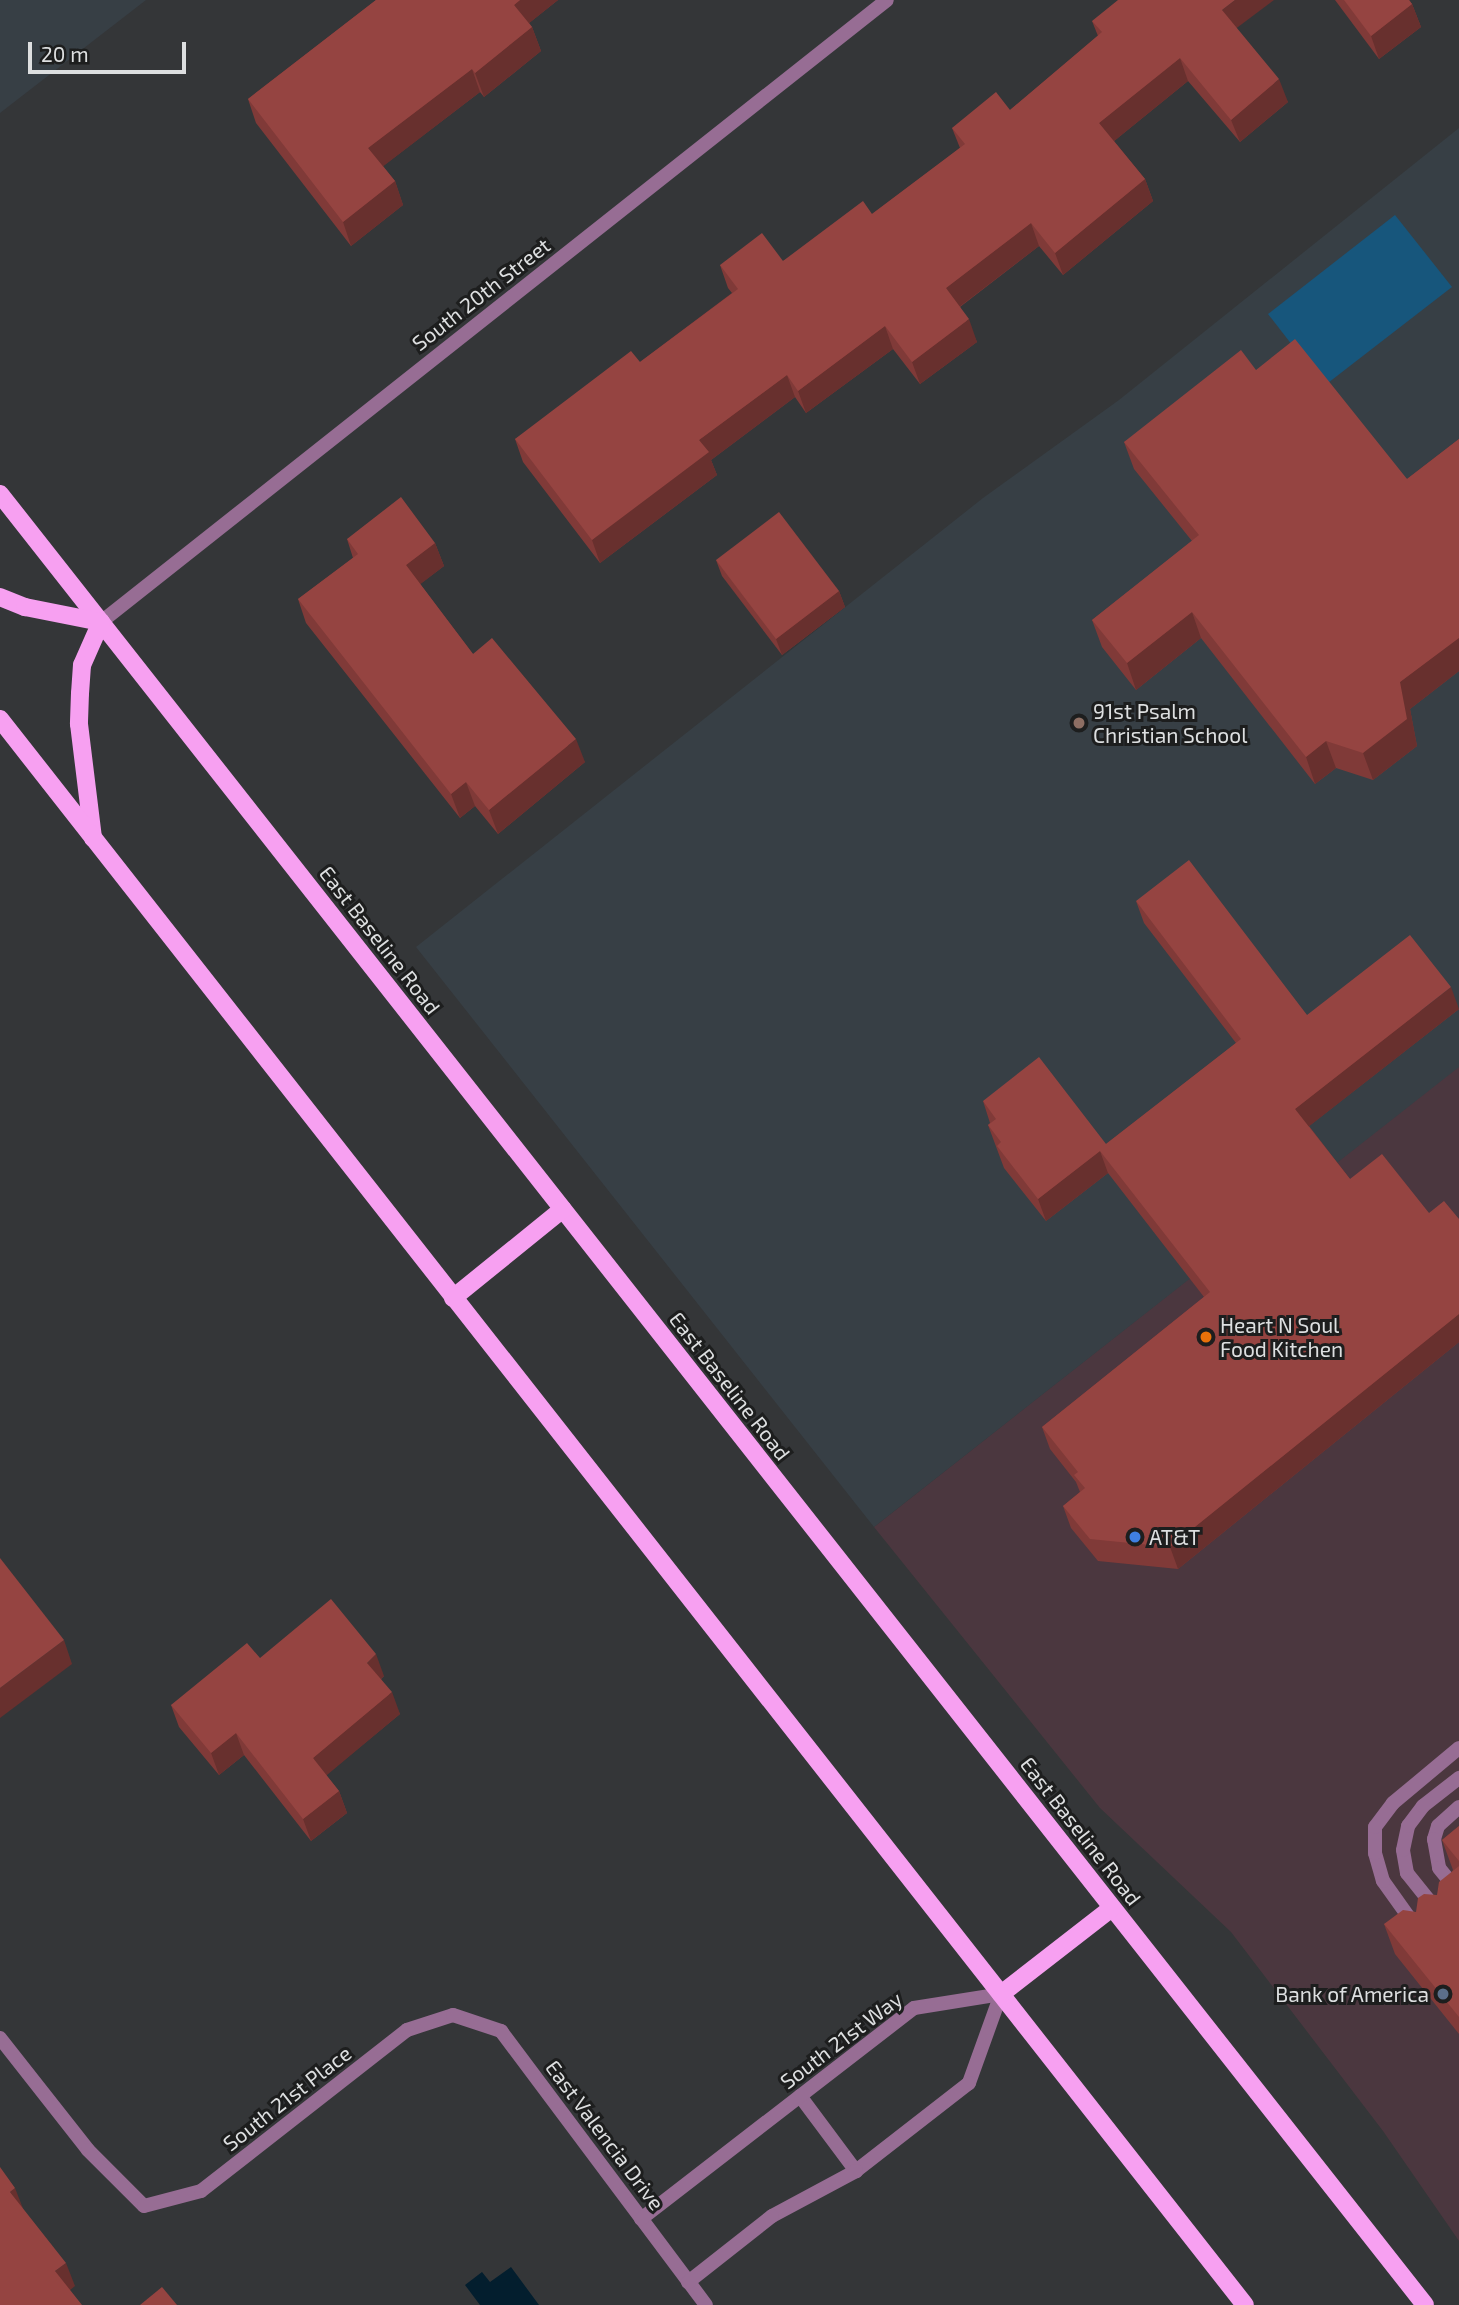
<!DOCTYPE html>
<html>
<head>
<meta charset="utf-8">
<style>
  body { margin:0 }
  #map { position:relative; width:1459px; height:2305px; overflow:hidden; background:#343638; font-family:"Exo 2",sans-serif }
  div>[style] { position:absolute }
  .commercial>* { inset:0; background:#4b373f }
  .built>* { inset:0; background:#373f45 }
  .green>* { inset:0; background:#17567c }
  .water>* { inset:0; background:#031e2e }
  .lane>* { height:14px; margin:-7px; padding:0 7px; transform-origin:7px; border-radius:7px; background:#976d94 }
  .street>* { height:14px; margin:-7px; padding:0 7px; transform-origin:7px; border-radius:7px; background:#976d94 }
  .primary>* { height:18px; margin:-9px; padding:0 9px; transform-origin:9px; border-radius:9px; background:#f7a0f1 }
  .wall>* { inset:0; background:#803a38 }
  .shaded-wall>* { inset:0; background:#68302e }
  .building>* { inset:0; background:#954441 }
  .dots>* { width:19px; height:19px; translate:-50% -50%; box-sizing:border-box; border:4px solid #1d1e1e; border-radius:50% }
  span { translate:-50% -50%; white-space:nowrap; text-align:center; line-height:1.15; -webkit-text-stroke:6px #1d1e1e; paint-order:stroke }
  .street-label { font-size:21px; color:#dddfe0 }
  .poi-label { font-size:21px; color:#dddfe0 }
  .left { translate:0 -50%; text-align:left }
  .right { translate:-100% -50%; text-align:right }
  .scale { position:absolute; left:28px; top:42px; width:158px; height:32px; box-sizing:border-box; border:4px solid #dddfe0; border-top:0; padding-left:9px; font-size:21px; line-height:24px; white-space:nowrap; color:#dddfe0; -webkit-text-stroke:5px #1d1e1e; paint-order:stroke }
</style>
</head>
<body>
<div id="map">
  <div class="commercial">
    <div style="clip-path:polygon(1459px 1066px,1459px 2241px,1383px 2131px,1231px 1932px,1100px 1808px,874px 1527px)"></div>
  </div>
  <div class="built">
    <div style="clip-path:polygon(0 0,146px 0,0 113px)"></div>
    <div style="clip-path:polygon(1459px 128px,1459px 1067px,874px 1527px,416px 947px,983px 498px,1119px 400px)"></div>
  </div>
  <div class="green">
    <div style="clip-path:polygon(1395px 215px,1452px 287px,1324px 386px,1268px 314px)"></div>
  </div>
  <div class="water">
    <div style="clip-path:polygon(511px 2267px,539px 2305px,480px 2305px,465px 2285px,482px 2272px,490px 2282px)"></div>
  </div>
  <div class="lane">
    <div style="left:1459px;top:1807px;width:28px;rotate:138deg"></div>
    <div style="left:1438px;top:1826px;width:14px;rotate:107deg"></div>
    <div style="left:1434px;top:1839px;width:29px;rotate:80deg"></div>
    <div style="left:1439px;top:1868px;width:32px;rotate:51deg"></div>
    <div style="left:1435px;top:1908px;width:45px;rotate:-128.7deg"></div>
    <div style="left:1407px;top:1873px;width:23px;rotate:-100deg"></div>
    <div style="left:1403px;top:1850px;width:25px;rotate:-78deg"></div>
    <div style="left:1408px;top:1826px;width:25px;rotate:-53deg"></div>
    <div style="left:1423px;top:1806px;width:46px;rotate:-37.9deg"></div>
    <div style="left:1413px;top:1923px;width:52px;rotate:-125.5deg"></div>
    <div style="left:1383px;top:1881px;width:29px;rotate:-106deg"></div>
    <div style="left:1375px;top:1853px;width:26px;rotate:-90deg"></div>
    <div style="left:1375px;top:1827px;width:30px;rotate:-53deg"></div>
    <div style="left:1393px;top:1803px;width:86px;rotate:-39.8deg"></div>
    <div style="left:800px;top:2096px;width:94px;rotate:53.3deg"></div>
  </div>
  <div class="street">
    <div style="left:101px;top:622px;width:1002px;rotate:-38.36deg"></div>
    <div style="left:0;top:2038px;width:142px;rotate:51.8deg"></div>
    <div style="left:88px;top:2150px;width:79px;rotate:45deg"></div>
    <div style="left:144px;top:2206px;width:59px;rotate:-14.7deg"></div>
    <div style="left:201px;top:2191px;width:261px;rotate:-38deg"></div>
    <div style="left:407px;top:2030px;width:48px;rotate:-18.1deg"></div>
    <div style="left:453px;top:2015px;width:51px;rotate:18.4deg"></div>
    <div style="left:501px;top:2031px;width:342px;rotate:53.2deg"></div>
    <div style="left:641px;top:2219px;width:345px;rotate:-37.7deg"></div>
    <div style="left:914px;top:2008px;width:88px;rotate:-9.1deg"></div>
    <div style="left:1001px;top:1994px;width:95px;rotate:109.8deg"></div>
    <div style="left:969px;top:2083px;width:143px;rotate:142.1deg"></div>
    <div style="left:856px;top:2171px;width:95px;rotate:151.8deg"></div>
    <div style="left:772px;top:2216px;width:107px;rotate:141.8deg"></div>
  </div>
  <div class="primary">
    <div style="left:0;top:494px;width:2304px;rotate:51.8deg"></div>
    <div style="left:0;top:597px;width:27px;rotate:22deg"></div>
    <div style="left:25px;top:607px;width:77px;rotate:11.2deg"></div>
    <div style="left:101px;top:622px;width:47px;rotate:113.8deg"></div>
    <div style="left:82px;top:665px;width:28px;rotate:94deg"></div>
    <div style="left:80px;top:693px;width:31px;rotate:92deg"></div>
    <div style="left:79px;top:724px;width:115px;rotate:83deg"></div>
    <div style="left:0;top:719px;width:2016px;rotate:51.87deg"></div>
    <div style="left:453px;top:1298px;width:141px;rotate:-39deg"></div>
    <div style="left:1001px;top:1994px;width:140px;rotate:-37.8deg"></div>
  </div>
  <div class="wall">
    <div style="clip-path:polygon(376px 0,558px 0,529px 23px,532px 27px,541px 51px,484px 97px,480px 92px,383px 166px,395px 181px,403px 205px,351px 246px,256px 123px,248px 99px)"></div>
    <div style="clip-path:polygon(1335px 0,1409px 0,1412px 4px,1421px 27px,1379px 59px)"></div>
    <div style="clip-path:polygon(1092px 21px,1236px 28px,1288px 102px,1240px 142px,1188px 81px,1114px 141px,1145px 179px,1153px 201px,1063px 275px,1039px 246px,960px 307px,977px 342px,920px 384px,893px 349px,806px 413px,795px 397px,711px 460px,717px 475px,600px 563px,523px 462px,515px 439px,640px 362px,732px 293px,728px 288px,720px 265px,783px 261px,872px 214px,960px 148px,952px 128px,1010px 110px,1098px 36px)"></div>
    <div style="clip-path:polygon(1256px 370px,1407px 479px,1459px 439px,1459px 671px,1410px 709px,1417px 746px,1373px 780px,1336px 768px,1315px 784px,1201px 638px,1136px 690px,1102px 647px,1092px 620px,1192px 541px,1134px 469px,1124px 442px)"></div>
    <div style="clip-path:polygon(347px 539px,435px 543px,444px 566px,420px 584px,473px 654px,585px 762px,498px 834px,475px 806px,460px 818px,306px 623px,298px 599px,353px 558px)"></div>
    <div style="clip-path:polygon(716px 560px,839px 591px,845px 607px,782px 655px,722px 576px)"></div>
    <div style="clip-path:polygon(1136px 901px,1307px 1015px,1459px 1009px,1309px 1126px,1350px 1179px,1429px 1213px,1459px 1219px,1459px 1342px,1178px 1569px,1098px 1561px,1071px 1528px,1063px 1506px,1080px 1492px,1076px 1482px,1050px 1449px,1042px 1427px,1204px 1297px,1108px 1173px,1046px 1221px,1004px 1168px,988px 1125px,990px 1123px,983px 1101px,1106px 1144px,1236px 1043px,1144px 923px)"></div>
    <div style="clip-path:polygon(260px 1658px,384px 1676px,381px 1679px,400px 1714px,326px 1775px,339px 1791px,347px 1813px,311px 1841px,244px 1755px,219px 1775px,179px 1727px,171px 1705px)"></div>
    <div style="clip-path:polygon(1459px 1826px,1459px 2034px,1395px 1954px,1384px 1924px,1416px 1912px,1437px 1895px,1453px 1870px,1442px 1840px)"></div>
  </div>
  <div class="shaded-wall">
    <div style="clip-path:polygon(520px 0,558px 0,523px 28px,514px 5px)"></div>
    <div style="clip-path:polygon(1235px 0,1274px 0,1230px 33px,1222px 10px)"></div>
    <div style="clip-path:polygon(1412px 4px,1421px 27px,1379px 59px,1371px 36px)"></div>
    <div style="clip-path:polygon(532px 27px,541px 51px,484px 97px,475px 73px)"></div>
    <div style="clip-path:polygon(1180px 58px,1188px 81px,1108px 146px,1099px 123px)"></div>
    <div style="clip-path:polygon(472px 69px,480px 92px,377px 171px,368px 148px)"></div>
    <div style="clip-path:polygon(1279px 79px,1288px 102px,1240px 142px,1231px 120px)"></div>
    <div style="clip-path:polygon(1145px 179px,1153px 201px,1063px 275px,1055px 253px)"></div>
    <div style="clip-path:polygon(395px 181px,403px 205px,351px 246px,343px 222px)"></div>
    <div style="clip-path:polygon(1031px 223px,1039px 246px,954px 311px,946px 288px)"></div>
    <div style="clip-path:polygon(969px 319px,977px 342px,920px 384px,912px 362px)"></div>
    <div style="clip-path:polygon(885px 326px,893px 349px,806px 413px,798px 391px)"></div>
    <div style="clip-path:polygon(787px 375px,795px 397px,711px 460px,717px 475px,600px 563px,592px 540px,699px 440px)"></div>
    <div style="clip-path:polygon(435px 543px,444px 566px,414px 589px,406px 565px)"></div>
    <div style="clip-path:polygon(839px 591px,845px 607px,782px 655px,776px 639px)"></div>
    <div style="clip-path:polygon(1192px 612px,1201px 638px,1136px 690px,1127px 663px)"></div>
    <div style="clip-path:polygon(1459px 637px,1459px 671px,1410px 709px,1417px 746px,1373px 780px,1363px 753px,1400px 682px)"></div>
    <div style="clip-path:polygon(576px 739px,585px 762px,498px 834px,489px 810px)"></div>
    <div style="clip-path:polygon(1326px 741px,1336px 768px,1315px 784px,1306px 757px)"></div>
    <div style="clip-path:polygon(466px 782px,475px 806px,460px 818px,451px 794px)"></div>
    <div style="clip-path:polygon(1451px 987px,1459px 1009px,1303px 1131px,1295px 1109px)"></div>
    <div style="clip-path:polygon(1100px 1151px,1108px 1173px,1046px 1221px,1038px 1199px)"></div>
    <div style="clip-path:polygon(1459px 1314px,1459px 1342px,1178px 1569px,1170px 1547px)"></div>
    <div style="clip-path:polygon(64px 1640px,72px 1664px,0 1718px,0 1688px)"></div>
    <div style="clip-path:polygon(376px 1654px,384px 1676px,375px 1684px,367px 1663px)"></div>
    <div style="clip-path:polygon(392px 1692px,400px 1714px,321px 1780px,313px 1758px)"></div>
    <div style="clip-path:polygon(236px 1733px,244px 1755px,219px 1775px,211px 1753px)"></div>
    <div style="clip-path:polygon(339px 1791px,347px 1813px,311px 1841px,303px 1819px)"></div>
    <div style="clip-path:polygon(15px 2188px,24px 2211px,10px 2192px)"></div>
    <div style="clip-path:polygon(66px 2263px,75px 2286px,64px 2295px,55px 2271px)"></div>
  </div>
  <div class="building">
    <div style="clip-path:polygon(376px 0,520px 0,514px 5px,532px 27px,475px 73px,472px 69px,368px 148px,395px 181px,343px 222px,248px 99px)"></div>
    <div style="clip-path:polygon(1118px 0,1235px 0,1222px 10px,1279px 79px,1231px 120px,1180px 58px,1099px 123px,1145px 179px,1055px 253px,1031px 223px,946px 288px,969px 319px,912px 362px,885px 326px,798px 391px,787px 375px,699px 440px,709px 452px,592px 540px,515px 439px,631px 351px,640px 362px,738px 289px,720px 265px,762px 233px,783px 261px,863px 201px,872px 214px,965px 144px,952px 128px,996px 92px,1010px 110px,1102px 32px,1092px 21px)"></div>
    <div style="clip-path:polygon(1344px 0,1409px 0,1412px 4px,1371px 36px)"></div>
    <div style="clip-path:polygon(1295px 339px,1407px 479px,1459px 439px,1459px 638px,1400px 682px,1407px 719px,1363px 753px,1326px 741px,1306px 757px,1192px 612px,1127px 663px,1092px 620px,1199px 535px,1124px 442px,1241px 350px,1256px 370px)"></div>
    <div style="clip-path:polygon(401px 497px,435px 543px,406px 565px,473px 654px,492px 638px,576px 739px,489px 810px,466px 782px,451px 794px,298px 599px,358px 554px,347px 539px)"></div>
    <div style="clip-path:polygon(779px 512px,839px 591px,776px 639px,716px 560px)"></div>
    <div style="clip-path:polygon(1189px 860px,1307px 1015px,1410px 935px,1451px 987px,1295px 1109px,1350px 1179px,1382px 1154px,1429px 1213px,1444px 1201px,1459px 1219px,1459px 1314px,1170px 1547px,1090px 1539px,1063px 1506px,1085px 1488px,1074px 1475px,1078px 1472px,1042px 1427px,1210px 1292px,1100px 1151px,1038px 1199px,997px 1146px,1001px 1142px,988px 1125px,996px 1119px,983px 1101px,1039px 1057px,1106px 1144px,1241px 1039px,1136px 901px)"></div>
    <div style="clip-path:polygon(0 1558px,64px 1640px,0 1688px)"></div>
    <div style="clip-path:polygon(331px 1599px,376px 1654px,367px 1663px,392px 1692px,313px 1758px,339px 1791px,303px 1819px,236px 1733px,211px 1753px,171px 1705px,247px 1643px,260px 1658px)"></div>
    <div style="clip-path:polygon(1459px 1826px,1459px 1861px,1442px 1840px)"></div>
    <div style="clip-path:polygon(1459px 1866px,1459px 2017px,1384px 1924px,1403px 1910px,1416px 1912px,1418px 1898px,1424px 1894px,1437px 1895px,1439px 1882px)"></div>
    <div style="clip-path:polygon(0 2167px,15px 2188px,10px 2192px,66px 2263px,55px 2271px,82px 2305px,0 2305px)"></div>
    <div style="clip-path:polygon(162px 2287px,177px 2305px,140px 2305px)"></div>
  </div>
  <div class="dots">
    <div style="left:1079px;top:723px;background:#8d6e63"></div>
    <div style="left:1206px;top:1337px;background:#e8710a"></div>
    <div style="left:1135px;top:1537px;background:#3f7fe0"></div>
    <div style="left:1443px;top:1994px;background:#5c6f8a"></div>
  </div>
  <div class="street-label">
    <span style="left:481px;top:294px;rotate:-38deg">South 20th Street</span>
    <span style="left:380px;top:940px;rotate:52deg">East Baseline Road</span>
    <span style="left:730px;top:1386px;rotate:52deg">East Baseline Road</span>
    <span style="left:1081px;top:1831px;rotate:52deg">East Baseline Road</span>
    <span style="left:841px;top:2040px;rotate:-37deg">South 21st Way</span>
    <span style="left:287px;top:2098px;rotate:-38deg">South 21st Place</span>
    <span style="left:605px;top:2135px;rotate:53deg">East Valencia Drive</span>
  </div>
  <div class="poi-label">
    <span class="left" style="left:1093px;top:723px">91st Psalm<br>Christian School</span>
    <span class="left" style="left:1220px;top:1337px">Heart N Soul<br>Food Kitchen</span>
    <span class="left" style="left:1149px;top:1537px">AT&amp;T</span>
    <span class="right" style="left:1429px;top:1994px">Bank of America</span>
  </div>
  <div class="scale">20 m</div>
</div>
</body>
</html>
